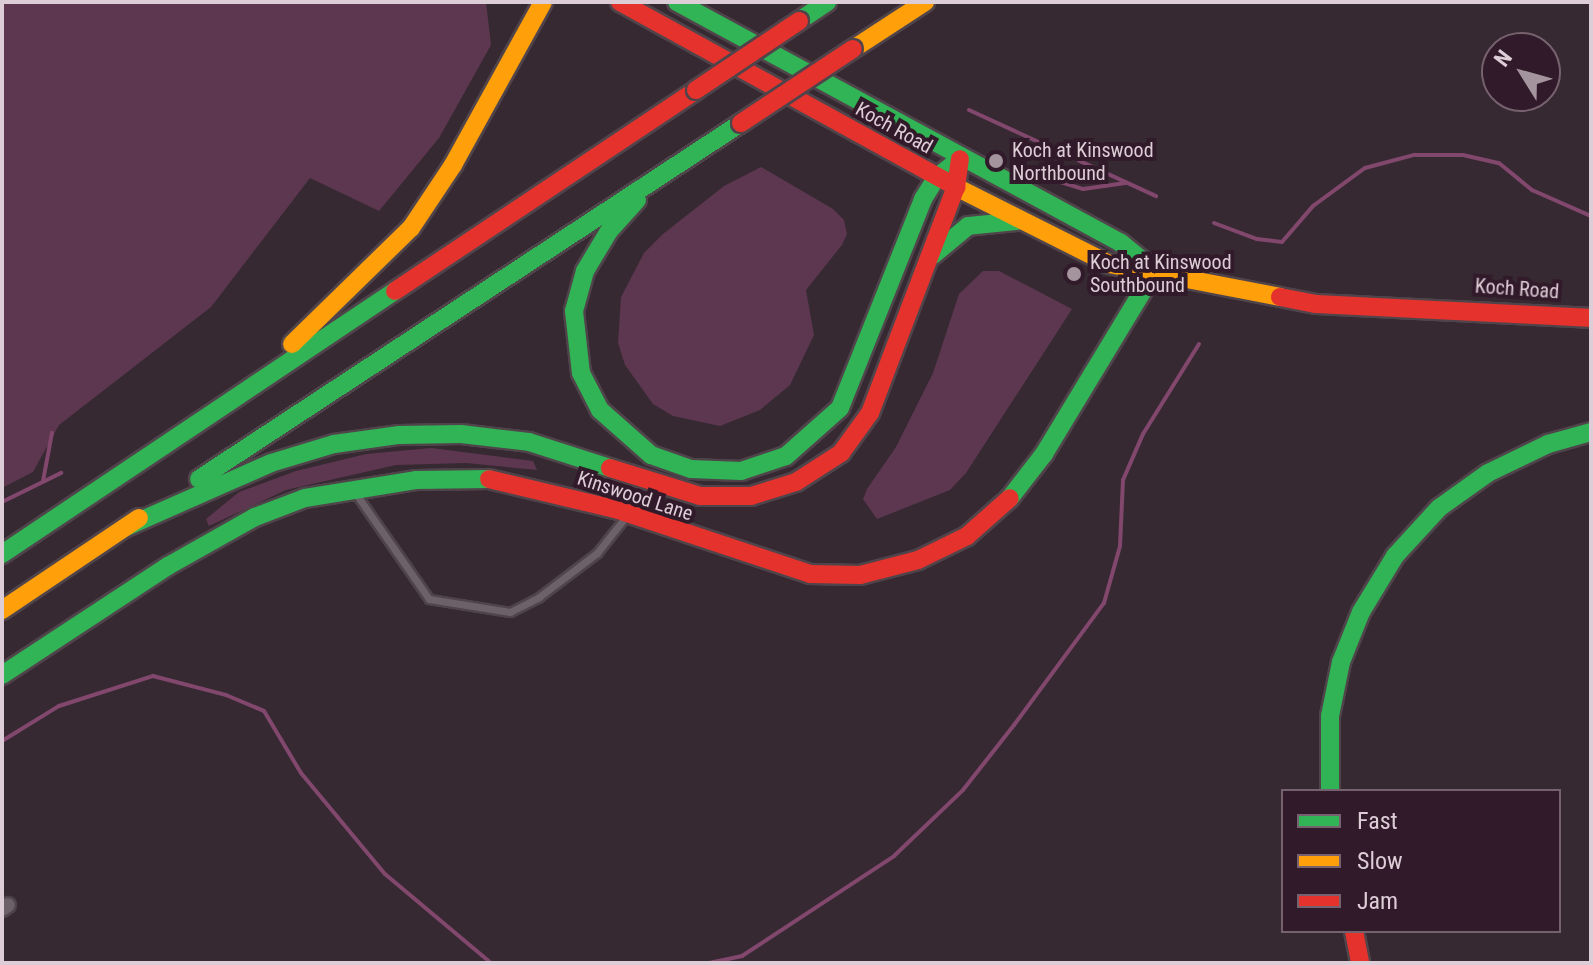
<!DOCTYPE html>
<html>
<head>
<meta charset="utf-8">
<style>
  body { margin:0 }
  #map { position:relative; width:1593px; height:965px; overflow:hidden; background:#362932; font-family:"Roboto Condensed",sans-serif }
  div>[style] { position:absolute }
  .green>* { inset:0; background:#5c374f }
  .stream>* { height:4px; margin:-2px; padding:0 2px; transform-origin:2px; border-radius:2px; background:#82476d }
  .roads { filter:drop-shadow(2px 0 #50444b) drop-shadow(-2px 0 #50444b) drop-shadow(0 2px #50444b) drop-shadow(0 -2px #50444b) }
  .lane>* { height:7px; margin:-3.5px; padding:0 3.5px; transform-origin:3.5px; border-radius:3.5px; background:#6d6169 }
  .street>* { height:14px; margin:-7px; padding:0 7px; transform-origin:7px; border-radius:7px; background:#6d6169 }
  .fast>* { height:18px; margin:-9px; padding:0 9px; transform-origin:9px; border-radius:9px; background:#30b455 }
  .slow>* { height:18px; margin:-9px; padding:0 9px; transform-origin:9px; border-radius:9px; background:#ff9f0a }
  .jam>* { height:18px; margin:-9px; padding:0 9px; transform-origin:9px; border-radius:9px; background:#e5322d }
  .bridges { filter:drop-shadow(2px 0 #50444b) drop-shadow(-2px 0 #50444b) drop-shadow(0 2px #50444b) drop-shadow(0 -2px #50444b) }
  .jam-bridge>* { height:18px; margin:-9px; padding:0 9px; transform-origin:9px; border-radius:9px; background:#e5322d }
  .dots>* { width:22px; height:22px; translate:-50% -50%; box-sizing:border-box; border:4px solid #311a29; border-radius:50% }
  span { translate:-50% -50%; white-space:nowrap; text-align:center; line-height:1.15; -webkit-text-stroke:8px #311a29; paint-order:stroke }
  .street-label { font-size:20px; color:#ddcdd6 }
  .poi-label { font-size:20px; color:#ddcdd6 }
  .left { translate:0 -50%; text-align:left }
  .frame { position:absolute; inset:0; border:4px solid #ddcdd6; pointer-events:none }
  .legend { position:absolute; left:1281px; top:789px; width:280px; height:144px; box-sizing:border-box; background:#311a29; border:2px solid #76626e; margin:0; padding:10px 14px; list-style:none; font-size:24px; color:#ddcdd6 }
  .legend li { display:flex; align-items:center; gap:16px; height:40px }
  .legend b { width:40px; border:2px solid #76626e }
  .north { position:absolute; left:1481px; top:32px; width:80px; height:80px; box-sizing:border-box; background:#311a29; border:2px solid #76626e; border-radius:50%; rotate:307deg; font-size:22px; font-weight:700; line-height:32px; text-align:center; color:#ddcdd6 }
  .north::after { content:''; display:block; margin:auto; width:28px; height:36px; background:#a3949d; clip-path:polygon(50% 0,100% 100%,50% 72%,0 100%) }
</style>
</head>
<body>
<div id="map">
  <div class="green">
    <div style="clip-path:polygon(2px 2px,486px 2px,491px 45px,439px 138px,379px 211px,310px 178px,211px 307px,59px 425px,33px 472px,2px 488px)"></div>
    <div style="clip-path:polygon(761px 167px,833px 209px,844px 220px,847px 234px,842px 245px,806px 290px,814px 335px,790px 385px,760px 410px,720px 426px,673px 416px,653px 404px,625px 365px,618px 343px,621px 297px,644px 253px,663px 234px,724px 186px)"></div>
    <div style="clip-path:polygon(983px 271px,999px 271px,1072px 309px,966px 473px,950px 490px,877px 519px,863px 499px,867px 489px,896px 447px,933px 373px,959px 294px)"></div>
    <div style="clip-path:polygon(431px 448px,533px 461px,537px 470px,466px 463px,396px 465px,286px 490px,209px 526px,206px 519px,239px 492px,296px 471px,366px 454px)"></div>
  </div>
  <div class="stream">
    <div style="left:969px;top:110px;width:206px;rotate:24.7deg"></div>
    <div style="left:1025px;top:171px;width:61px;rotate:17.2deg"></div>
    <div style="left:1083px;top:189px;width:43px;rotate:-7.9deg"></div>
    <div style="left:1214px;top:223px;width:46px;rotate:20.4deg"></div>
    <div style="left:1257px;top:239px;width:25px;rotate:7deg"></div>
    <div style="left:1282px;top:242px;width:48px;rotate:-49.3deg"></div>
    <div style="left:1313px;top:206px;width:64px;rotate:-36.2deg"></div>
    <div style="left:1365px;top:168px;width:51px;rotate:-14.9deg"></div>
    <div style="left:1414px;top:155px;width:49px"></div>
    <div style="left:1463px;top:155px;width:37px;rotate:13deg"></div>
    <div style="left:1499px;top:163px;width:43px;rotate:39.3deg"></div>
    <div style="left:1532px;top:190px;width:64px;rotate:23.8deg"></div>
    <div style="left:43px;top:481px;width:49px;rotate:-79.4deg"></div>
    <div style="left:2px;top:502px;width:66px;rotate:-26.2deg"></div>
    <div style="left:2px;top:741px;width:67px;rotate:-31.6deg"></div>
    <div style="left:59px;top:706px;width:99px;rotate:-17.7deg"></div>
    <div style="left:153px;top:676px;width:75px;rotate:14.6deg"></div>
    <div style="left:226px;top:695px;width:41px;rotate:22.8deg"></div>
    <div style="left:264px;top:711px;width:72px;rotate:59.2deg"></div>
    <div style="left:301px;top:773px;width:131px;rotate:50.3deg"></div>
    <div style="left:385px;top:874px;width:138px;rotate:40deg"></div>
    <div style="left:709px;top:963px;width:34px;rotate:-12deg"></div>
    <div style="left:742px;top:956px;width:182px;rotate:-33.3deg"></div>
    <div style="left:894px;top:856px;width:95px;rotate:-43.7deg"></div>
    <div style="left:963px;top:790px;width:83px;rotate:-51.9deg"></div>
    <div style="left:1014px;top:725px;width:152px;rotate:-53.6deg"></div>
    <div style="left:1104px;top:603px;width:59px;rotate:-74.3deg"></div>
    <div style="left:1120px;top:546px;width:66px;rotate:-87.4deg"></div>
    <div style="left:1123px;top:480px;width:50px;rotate:-66.5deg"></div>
    <div style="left:1143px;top:434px;width:106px;rotate:-58.1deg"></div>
  </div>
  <div class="roads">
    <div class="lane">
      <div style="left:356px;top:494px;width:128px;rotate:55.2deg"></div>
      <div style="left:429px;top:599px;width:82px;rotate:9.1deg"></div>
      <div style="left:510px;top:612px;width:33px;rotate:-27deg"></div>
      <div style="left:539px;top:597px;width:73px;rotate:-37.2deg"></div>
      <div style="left:597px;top:553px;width:48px;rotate:-51.7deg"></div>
    </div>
    <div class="street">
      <div style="left:2px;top:909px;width:7px;rotate:-34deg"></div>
    </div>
    <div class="fast">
      <div style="left:677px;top:2px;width:505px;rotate:28.49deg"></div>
      <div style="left:1121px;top:243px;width:44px;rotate:39.5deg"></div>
      <div style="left:799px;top:21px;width:34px;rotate:-34deg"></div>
      <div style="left:637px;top:200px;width:42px;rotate:132.1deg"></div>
      <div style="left:609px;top:231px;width:47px;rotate:121deg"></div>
      <div style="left:585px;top:271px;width:41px;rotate:105.4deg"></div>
      <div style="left:574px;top:311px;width:62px;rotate:83.6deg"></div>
      <div style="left:581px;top:373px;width:42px;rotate:62.8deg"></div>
      <div style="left:600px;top:410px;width:68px;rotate:41.4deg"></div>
      <div style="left:651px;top:455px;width:42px;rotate:19.3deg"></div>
      <div style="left:691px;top:469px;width:50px;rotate:2.3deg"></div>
      <div style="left:741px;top:471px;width:47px;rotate:-18.4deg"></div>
      <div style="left:786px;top:456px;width:72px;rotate:-41.6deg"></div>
      <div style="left:840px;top:408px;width:225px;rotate:-68.3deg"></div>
      <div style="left:923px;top:199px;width:26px;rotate:-58deg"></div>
      <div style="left:937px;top:177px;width:29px;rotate:-38deg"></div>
      <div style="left:933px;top:255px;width:45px;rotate:-39.6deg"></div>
      <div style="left:968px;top:226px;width:49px;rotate:-5.8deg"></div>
      <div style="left:199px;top:479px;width:648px;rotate:-33.3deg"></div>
      <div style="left:1010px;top:498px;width:56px;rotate:-52.3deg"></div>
      <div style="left:1044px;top:454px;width:214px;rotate:-58.8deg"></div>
      <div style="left:126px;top:527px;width:158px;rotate:-23.8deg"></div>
      <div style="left:271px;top:463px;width:66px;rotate:-16.8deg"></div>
      <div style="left:334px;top:444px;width:66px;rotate:-7.9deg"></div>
      <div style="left:399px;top:435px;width:62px;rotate:-0.9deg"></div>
      <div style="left:461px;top:434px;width:68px;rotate:6.7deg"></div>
      <div style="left:529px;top:442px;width:85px;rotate:17.8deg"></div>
      <div style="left:2px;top:554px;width:473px;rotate:-33.8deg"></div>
      <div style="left:2px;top:675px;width:199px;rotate:-33.3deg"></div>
      <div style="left:168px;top:566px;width:100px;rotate:-29.4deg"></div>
      <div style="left:255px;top:517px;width:53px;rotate:-20.8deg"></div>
      <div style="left:305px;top:498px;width:112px;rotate:-9.2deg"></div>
      <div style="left:416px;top:480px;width:73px;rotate:-0.8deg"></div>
      <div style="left:1330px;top:791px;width:75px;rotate:-90deg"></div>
      <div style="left:1330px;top:716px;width:55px;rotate:-78.5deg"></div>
      <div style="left:1341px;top:662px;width:54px;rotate:-68.2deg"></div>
      <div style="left:1361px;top:612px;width:66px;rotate:-58.7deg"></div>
      <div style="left:1395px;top:556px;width:65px;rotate:-47.5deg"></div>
      <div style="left:1439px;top:508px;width:60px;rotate:-35.5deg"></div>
      <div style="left:1488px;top:473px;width:67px;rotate:-25.8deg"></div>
      <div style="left:1548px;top:444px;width:45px;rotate:-15.6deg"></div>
    </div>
    <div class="slow">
      <div style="left:853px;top:49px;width:86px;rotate:-33.1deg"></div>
      <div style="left:956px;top:187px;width:171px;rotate:26.7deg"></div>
      <div style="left:1109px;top:264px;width:174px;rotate:10.9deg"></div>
      <div style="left:292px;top:344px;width:166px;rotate:-44.3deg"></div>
      <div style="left:411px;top:228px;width:76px;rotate:-56.3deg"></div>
      <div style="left:453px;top:165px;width:186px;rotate:-61.1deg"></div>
      <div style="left:2px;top:610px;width:165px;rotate:-33.9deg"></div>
    </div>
    <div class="jam">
      <div style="left:620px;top:2px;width:384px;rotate:28.8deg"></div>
      <div style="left:395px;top:291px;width:362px;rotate:-33.7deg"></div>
      <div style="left:1280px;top:297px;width:37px;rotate:11deg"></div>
      <div style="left:1316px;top:304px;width:275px;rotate:2.9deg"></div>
      <div style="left:610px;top:468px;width:94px;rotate:17.3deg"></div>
      <div style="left:700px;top:496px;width:51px"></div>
      <div style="left:751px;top:496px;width:47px;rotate:-17.3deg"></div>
      <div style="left:796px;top:482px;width:54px;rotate:-32.8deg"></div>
      <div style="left:841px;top:453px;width:49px;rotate:-54.1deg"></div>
      <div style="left:870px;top:413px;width:242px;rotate:-69.2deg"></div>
      <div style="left:956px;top:187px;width:28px;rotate:-82deg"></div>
      <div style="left:489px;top:479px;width:130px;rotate:13.4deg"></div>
      <div style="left:615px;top:509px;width:206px;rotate:18.4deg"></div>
      <div style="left:810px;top:574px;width:50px;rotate:1.1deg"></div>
      <div style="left:860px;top:575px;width:60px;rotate:-14.5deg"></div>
      <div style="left:918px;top:560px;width:55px;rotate:-26.1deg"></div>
      <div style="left:967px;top:536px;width:57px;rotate:-41.5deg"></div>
      <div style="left:1354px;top:931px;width:33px;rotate:79deg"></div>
    </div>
  </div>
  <div class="bridges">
    <div class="jam-bridge">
      <div style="left:696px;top:90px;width:124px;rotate:-33.8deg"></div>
      <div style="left:741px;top:123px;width:134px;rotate:-33.5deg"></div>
    </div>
  </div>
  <div class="dots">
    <div style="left:996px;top:161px;background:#a3949d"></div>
    <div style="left:1074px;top:274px;background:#a3949d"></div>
  </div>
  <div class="street-label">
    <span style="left:894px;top:128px;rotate:29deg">Koch Road</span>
    <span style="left:1517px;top:289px;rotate:4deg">Koch Road</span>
    <span style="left:635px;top:496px;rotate:18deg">Kinswood Lane</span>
  </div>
  <div class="poi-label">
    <span class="left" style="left:1012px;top:162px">Koch at Kinswood<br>Northbound</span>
    <span class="left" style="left:1090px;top:274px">Koch at Kinswood<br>Southbound</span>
  </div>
  <div class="frame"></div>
  <ul class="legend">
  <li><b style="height:10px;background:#30b455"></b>Fast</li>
  <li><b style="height:10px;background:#ff9f0a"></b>Slow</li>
  <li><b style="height:10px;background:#e5322d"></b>Jam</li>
  </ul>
  <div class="north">N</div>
</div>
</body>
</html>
